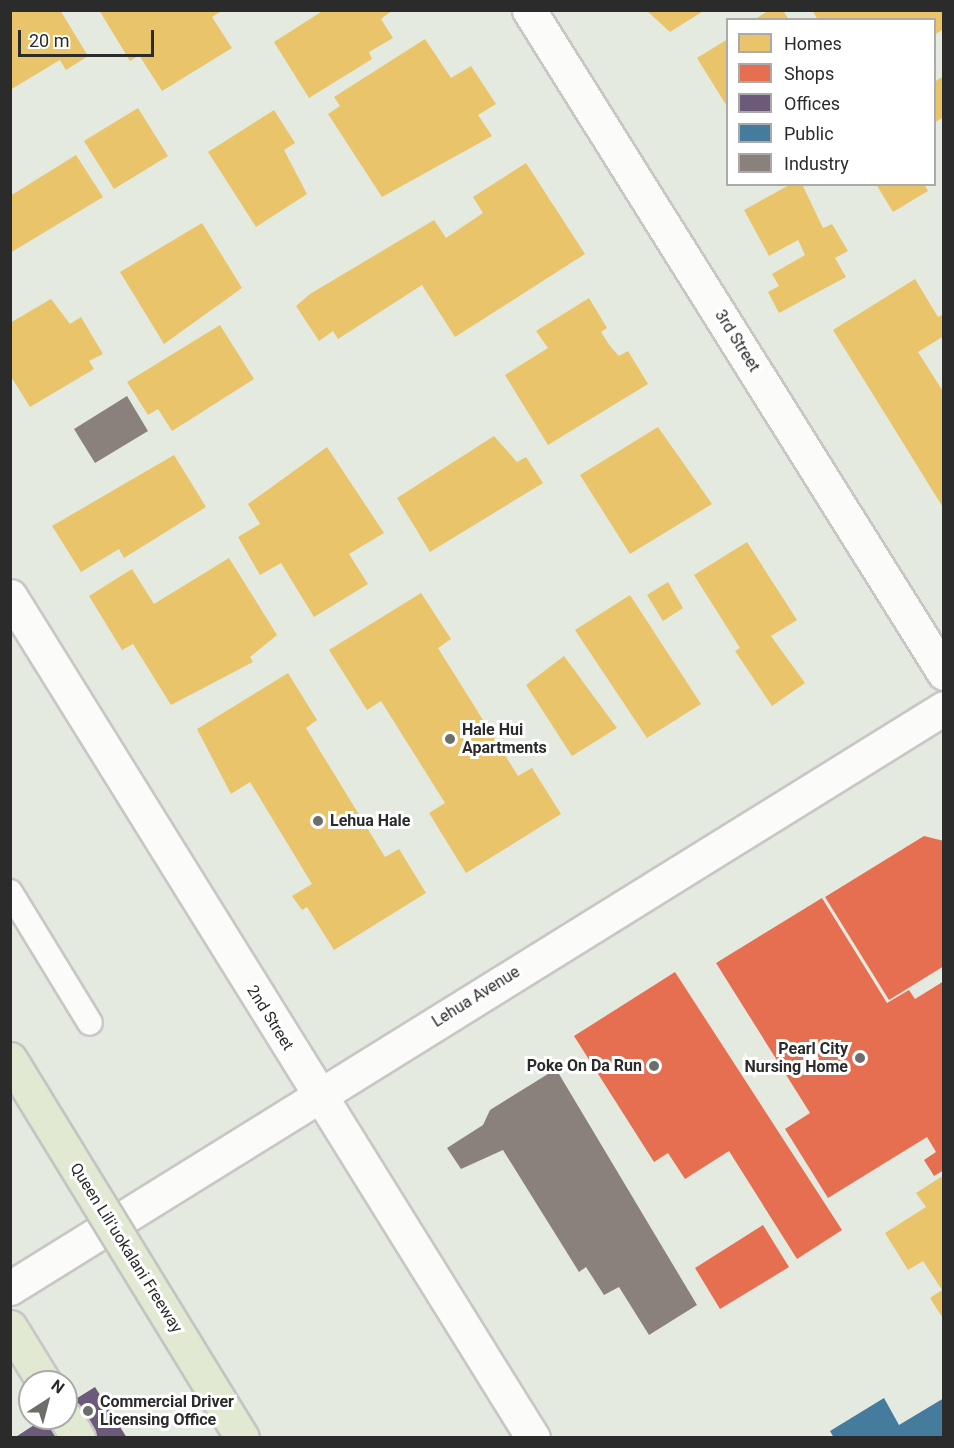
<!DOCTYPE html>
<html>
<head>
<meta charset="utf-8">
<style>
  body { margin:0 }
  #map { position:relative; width:954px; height:1448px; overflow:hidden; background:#e5eae0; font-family:Roboto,sans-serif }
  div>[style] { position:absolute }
  .homes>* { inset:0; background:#e9c46a }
  .shops>* { inset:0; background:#e76f51 }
  .offices>* { inset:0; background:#6d597a }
  .public>* { inset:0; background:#457b9d }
  .industry>* { inset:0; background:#8a817c }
  .roads { filter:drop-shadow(2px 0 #c8c7c6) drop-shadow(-2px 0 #c8c7c6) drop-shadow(0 2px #c8c7c6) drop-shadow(0 -2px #c8c7c6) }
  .lane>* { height:24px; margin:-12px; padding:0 12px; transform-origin:12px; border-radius:12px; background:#fbfcfa }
  .street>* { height:33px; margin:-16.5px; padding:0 16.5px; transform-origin:16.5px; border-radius:16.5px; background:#fbfcfa }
  .secondary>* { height:33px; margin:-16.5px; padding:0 16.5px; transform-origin:16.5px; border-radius:16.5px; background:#fbfcfa }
  .highway>* { height:33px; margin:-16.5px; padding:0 16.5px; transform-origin:16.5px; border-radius:16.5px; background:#e1e9d3 }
  .bridges { filter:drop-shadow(2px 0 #c3c5c1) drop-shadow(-2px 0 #c3c5c1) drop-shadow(0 2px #c3c5c1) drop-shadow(0 -2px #c3c5c1) }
  .highway-bridge>* { height:33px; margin:-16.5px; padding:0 16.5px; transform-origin:16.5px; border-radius:16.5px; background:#e1e9d3 }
  .dots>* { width:16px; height:16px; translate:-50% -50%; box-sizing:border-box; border:3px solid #fff; border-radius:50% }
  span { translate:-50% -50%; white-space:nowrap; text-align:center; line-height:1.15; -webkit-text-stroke:6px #fff; paint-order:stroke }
  .street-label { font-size:16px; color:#2b2b2b }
  .poi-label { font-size:16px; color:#2b2b2b; font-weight:700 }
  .left { translate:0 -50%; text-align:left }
  .right { translate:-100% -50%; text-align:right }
  .frame { position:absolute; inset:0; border:12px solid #2b2b2b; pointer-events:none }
  .legend { position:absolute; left:726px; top:18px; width:210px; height:168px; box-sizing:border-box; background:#fff; border:2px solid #aaa; margin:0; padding:8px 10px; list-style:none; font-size:18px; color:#2b2b2b }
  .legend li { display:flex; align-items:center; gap:12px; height:30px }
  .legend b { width:30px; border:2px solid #aaa }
  .north { position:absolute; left:18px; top:1370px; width:60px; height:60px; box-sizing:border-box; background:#fff; border:2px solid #aaa; border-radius:50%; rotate:36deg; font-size:16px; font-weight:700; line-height:24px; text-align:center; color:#2b2b2b }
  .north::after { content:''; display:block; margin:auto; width:21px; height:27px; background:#6c6e6a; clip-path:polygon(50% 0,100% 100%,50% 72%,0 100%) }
  .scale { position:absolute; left:18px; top:30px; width:136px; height:27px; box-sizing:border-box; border:3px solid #2b2b2b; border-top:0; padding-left:8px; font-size:18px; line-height:21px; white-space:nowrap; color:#2b2b2b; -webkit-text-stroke:4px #fff; paint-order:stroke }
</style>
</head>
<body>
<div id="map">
  <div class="homes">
    <div style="clip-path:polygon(10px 10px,60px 10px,88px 56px,66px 70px,60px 60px,10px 90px)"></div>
    <div style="clip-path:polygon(99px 10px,223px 10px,212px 17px,232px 48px,162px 91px,139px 55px,130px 61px)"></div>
    <div style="clip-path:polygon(324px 10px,393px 10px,381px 19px,393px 38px,369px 52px,372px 59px,309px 98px,274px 42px)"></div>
    <div style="clip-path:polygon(646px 10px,705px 10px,670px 32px)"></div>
    <div style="clip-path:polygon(769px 10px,783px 10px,789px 20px,754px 20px)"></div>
    <div style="clip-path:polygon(812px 10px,944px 10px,944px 29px,934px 35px,934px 20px,818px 20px)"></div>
    <div style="clip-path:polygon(425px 39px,451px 78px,471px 66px,496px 104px,478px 115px,492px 136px,382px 197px,328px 114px,340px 106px,334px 97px)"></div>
    <div style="clip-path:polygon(728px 39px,728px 108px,697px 58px)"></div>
    <div style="clip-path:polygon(944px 76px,944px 117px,934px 123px,934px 82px)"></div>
    <div style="clip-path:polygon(138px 108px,168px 156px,114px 189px,84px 141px)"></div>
    <div style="clip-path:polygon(274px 110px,295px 143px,284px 150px,307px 194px,256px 227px,208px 152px)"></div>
    <div style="clip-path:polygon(76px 155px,103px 197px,10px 253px,10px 196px)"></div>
    <div style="clip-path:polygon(526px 163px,585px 254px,455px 337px,422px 285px,338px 339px,333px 331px,319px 341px,296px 306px,310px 294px,434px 220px,446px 238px,483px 213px,473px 197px)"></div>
    <div style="clip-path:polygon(791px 184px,802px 184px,823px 228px,832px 224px,848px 251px,835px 258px,846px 277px,779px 313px,768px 292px,779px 286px,772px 274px,805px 255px,798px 240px,769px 256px,744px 210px)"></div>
    <div style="clip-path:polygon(876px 184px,924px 184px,928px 191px,893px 212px)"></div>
    <div style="clip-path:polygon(202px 223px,242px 288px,164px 344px,120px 272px)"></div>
    <div style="clip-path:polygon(915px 279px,938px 317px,944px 314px,944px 336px,918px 352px,944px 393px,944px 509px,833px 330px)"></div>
    <div style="clip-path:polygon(589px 298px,607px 328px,601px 332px,610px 346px,619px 356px,628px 351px,648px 384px,548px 445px,505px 375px,548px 348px,536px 331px)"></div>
    <div style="clip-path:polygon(51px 299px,70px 324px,81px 317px,103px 354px,89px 361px,94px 369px,30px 407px,10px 375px,10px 323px)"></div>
    <div style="clip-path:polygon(220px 325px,254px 379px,172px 431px,158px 409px,148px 415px,127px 382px)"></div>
    <div style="clip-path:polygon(658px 427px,712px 504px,630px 554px,580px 475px)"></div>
    <div style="clip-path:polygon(494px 436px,517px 462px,526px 457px,543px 483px,430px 552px,397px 498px)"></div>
    <div style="clip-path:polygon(327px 447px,384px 533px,349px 554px,368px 584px,314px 617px,281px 563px,260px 575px,238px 537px,260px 524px,248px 504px)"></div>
    <div style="clip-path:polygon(174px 455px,206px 507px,124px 558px,119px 549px,81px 572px,52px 526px)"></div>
    <div style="clip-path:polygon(747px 542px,797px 620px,771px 636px,805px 683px,772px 706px,735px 651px,740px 648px,694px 575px)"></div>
    <div style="clip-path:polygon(229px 558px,277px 635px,250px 657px,253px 662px,171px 705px,133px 644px,122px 650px,89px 596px,132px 569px,154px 604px)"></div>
    <div style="clip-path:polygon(668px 582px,683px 608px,663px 621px,647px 595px)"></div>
    <div style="clip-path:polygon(421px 593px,451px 639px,438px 648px,518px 776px,532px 768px,561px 814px,466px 873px,429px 813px,445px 803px,381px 701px,367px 710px,329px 650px)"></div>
    <div style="clip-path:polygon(630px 595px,701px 704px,647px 738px,575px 630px)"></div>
    <div style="clip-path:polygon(564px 656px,617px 728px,572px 756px,526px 685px)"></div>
    <div style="clip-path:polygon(288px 673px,317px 720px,306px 728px,385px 857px,399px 849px,426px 893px,334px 950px,307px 907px,302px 910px,292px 896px,312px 884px,250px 782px,231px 794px,197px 729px)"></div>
    <div style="clip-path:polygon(944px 1175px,944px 1320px,930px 1298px,942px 1290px,923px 1261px,908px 1270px,885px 1233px,926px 1207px,916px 1193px)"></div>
  </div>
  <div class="shops">
    <div style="clip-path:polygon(924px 836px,944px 841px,944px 966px,889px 1000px,825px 897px)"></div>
    <div style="clip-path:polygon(822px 898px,887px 1003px,909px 990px,915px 999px,944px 981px,944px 1170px,934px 1176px,924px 1160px,936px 1152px,927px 1137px,828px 1198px,785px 1129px,810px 1113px,716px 963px)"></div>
    <div style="clip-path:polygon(675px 972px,842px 1230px,797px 1259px,729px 1151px,685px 1179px,668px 1153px,654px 1162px,574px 1036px)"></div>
    <div style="clip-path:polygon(763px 1225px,789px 1267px,720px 1309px,695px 1268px)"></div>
  </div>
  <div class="offices">
    <div style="clip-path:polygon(95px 1387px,127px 1438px,14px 1438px,45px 1418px,66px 1418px,66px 1405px)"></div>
  </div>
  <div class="public">
    <div style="clip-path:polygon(884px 1398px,899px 1425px,944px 1398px,944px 1438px,834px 1438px,830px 1431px)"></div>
  </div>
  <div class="industry">
    <div style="clip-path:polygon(127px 396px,148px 431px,95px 463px,74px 429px)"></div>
    <div style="clip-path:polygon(556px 1069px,697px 1305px,649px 1335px,619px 1287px,604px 1295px,586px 1267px,579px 1272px,503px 1150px,461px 1169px,447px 1148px,483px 1125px,490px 1110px)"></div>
  </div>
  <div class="roads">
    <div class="lane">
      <div style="left:10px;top:892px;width:153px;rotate:58.6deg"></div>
    </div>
    <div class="street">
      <div style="left:529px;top:10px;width:782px;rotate:57.96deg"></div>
      <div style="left:10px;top:596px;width:991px;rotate:58.15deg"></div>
    </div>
    <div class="secondary">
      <div style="left:10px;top:1288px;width:1099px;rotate:-31.84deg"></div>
    </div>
    <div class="highway">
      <div style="left:10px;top:1327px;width:65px;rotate:58.3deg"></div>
      <div style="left:66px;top:1418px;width:23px;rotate:59deg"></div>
    </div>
  </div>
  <div class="bridges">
    <div class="highway-bridge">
      <div style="left:10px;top:1059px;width:444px;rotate:58.5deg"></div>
    </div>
  </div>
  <div class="dots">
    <div style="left:450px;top:739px;background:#6c6e6a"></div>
    <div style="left:318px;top:821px;background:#6c6e6a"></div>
    <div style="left:860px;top:1058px;background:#6c6e6a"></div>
    <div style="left:654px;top:1066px;background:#6c6e6a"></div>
    <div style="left:88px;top:1411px;background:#6c6e6a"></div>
  </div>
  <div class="street-label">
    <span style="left:737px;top:341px;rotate:58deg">3rd Street</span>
    <span style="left:476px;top:997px;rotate:-32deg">Lehua Avenue</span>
    <span style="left:270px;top:1018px;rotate:58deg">2nd Street</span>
    <span style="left:126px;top:1248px;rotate:58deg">Queen Liliʻuokalani Freeway</span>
  </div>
  <div class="poi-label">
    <span class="left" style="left:462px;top:739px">Hale Hui<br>Apartments</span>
    <span class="left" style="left:330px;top:821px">Lehua Hale</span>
    <span class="right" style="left:848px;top:1058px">Pearl City<br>Nursing Home</span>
    <span class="right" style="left:642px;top:1066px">Poke On Da Run</span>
    <span class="left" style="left:100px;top:1411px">Commercial Driver<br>Licensing Office</span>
  </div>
  <div class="frame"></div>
  <ul class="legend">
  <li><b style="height:16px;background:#e9c46a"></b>Homes</li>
  <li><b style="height:16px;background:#e76f51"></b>Shops</li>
  <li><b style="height:16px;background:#6d597a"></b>Offices</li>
  <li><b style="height:16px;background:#457b9d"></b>Public</li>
  <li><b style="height:16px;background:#8a817c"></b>Industry</li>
  </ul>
  <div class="north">N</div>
  <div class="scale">20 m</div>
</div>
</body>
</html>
